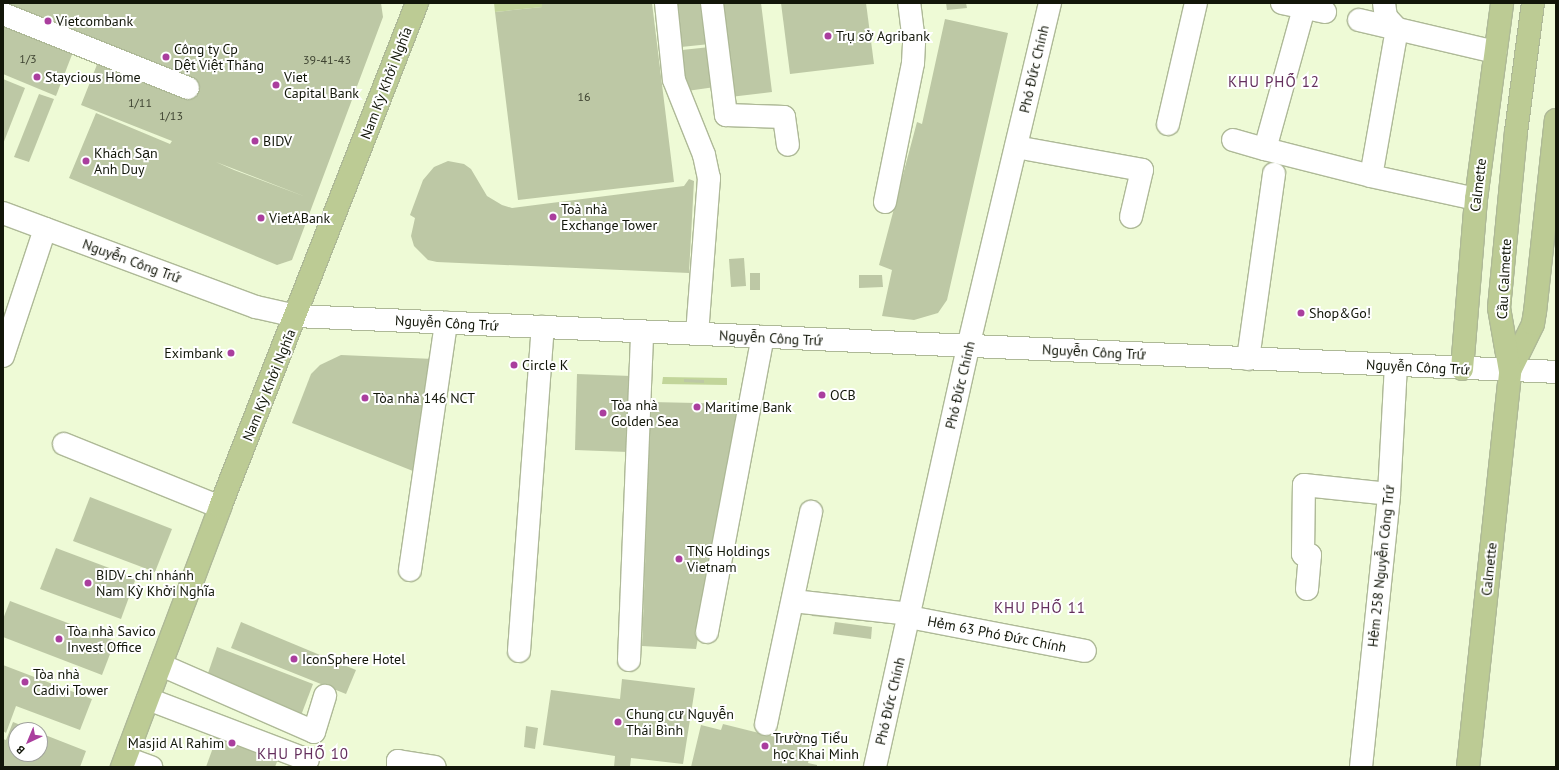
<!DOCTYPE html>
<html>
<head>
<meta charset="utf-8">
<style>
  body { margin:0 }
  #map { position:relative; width:1559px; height:770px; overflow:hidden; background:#eefad6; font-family:"PT Sans",sans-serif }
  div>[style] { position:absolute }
  .green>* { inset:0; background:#c2d59a }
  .building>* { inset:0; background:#bdc8a5 }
  .roads { filter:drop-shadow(1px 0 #aeb997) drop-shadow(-1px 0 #aeb997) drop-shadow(0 1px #aeb997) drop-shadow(0 -1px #aeb997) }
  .minor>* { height:22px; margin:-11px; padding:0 11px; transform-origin:11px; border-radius:11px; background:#fff }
  .major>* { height:22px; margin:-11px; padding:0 11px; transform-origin:11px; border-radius:11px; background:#bccb94 }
  .dots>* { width:11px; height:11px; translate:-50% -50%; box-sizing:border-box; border:2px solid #fff; border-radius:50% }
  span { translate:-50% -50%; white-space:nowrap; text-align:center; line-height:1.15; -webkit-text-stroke:4px #fff; paint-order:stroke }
  .number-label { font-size:12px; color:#3d4230 }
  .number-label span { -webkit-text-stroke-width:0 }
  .poi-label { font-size:14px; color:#121609 }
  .left { translate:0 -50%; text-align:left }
  .right { translate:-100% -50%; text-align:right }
  .street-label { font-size:14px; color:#121609 }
  .neighbourhood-label { font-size:15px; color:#632e5c; letter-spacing:1px }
  .frame { position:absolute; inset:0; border:4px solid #121609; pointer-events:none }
  .north { position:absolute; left:8px; top:722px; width:40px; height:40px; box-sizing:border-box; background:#fff; border:1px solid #a0a29d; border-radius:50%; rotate:224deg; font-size:11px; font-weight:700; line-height:16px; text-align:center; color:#121609 }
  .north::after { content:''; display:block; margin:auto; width:14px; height:18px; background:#aa3e9e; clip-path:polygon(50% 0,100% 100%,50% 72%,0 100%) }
</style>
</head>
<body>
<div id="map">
  <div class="green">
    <div style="clip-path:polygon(494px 3px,542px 3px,542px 7px,495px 12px)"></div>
    <div style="clip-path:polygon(663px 377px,727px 378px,727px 385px,662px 384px)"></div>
  </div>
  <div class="building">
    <div style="clip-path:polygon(evenodd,3px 3px,381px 3px,383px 17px,292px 260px,277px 265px,69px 178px,96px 113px,170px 144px,172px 141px,81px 105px,98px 62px,3px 10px,3px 3px,216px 162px,306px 197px,234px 170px,216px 162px)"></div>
    <div style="clip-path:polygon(542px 3px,652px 3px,674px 182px,518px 200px,495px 12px,542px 7px)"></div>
    <div style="clip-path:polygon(676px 3px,705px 3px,710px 44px,681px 47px)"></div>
    <div style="clip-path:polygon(707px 3px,761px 3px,772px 92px,730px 97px)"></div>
    <div style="clip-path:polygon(781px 3px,866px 3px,874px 64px,790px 74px)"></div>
    <div style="clip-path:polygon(946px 3px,966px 3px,967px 8px,947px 10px)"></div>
    <div style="clip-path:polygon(945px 19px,1008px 33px,947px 300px,938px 313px,914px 320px,882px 316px,892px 270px,879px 265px,917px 122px,922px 124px)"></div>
    <div style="clip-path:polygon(3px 24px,73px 52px,56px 96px,3px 74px)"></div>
    <div style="clip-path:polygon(710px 47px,715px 87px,687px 91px,682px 50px)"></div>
    <div style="clip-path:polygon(3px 79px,25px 88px,3px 144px)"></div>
    <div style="clip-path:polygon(39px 94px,54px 99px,29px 162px,14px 157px)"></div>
    <div style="clip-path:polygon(448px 161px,464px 164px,471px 169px,487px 196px,502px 205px,512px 208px,684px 186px,689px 179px,694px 181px,689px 273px,437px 262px,428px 260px,414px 246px,411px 236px,415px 218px,410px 215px,423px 180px,434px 167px)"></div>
    <div style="clip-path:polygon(744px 258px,746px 286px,731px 287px,729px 259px)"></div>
    <div style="clip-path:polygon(750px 273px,760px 273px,760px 290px,750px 290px)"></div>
    <div style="clip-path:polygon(859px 275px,882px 275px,883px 287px,859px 288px)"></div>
    <div style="clip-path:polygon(341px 355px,434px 359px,418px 473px,292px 423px,311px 374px,320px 365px)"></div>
    <div style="clip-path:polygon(577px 374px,631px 376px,628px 452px,575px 450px)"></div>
    <div style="clip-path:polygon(684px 379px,704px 380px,704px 383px,684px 382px)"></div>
    <div style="clip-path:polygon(651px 402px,741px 404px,696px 649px,642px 646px)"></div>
    <div style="clip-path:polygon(90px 497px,172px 529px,155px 572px,73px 541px)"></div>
    <div style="clip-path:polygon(56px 548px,136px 578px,121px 619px,40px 589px)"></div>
    <div style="clip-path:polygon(10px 601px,115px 641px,102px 675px,3px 637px,3px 619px)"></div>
    <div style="clip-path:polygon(813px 605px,874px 612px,873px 622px,812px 616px)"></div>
    <div style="clip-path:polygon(241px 622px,356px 670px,346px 694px,231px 648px)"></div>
    <div style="clip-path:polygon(835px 622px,872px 627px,871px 639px,833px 634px)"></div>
    <div style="clip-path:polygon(217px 647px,313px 684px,300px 718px,205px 682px)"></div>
    <div style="clip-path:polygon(3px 665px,92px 699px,80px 730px,16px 706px,6px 733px,3px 731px)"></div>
    <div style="clip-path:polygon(622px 679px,695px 688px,683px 764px,631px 758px,630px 767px,614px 767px,615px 756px,543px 745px,551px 690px,620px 699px)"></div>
    <div style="clip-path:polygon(13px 722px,33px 730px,16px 730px,16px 754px,40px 754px,40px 733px,86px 751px,80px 767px,3px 767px,3px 739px,6px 740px)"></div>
    <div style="clip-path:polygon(723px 724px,812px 746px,808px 763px,817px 765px,817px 767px,691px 767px,701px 725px,721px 730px)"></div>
    <div style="clip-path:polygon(526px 726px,538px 728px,535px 749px,524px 747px)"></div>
    <div style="clip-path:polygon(219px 731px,280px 754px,275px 767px,206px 767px)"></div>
  </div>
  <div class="roads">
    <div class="minor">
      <div style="left:666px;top:3px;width:77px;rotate:84.1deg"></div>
      <div style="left:674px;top:80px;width:81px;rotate:68.2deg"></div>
      <div style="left:704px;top:155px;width:24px;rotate:78deg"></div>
      <div style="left:709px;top:178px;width:156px;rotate:94.4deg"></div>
      <div style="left:712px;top:3px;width:113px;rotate:82.9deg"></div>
      <div style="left:726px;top:115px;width:58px;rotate:2deg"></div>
      <div style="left:784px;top:117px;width:28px;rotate:82deg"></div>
      <div style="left:1282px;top:3px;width:44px;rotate:11.8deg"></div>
      <div style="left:1384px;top:3px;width:14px;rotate:82deg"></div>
      <div style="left:1386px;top:17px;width:16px;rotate:47deg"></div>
      <div style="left:1397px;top:29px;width:149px;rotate:100deg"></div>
      <div style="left:1371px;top:176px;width:107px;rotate:12.4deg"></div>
      <div style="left:3px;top:14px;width:199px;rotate:21.8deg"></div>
      <div style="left:1359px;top:20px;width:140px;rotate:13.2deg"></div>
      <div style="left:1168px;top:124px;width:124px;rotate:-77deg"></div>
      <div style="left:1233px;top:140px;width:33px;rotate:16deg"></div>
      <div style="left:1265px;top:149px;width:146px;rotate:-74.5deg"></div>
      <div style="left:1016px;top:147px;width:128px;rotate:10.3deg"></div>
      <div style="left:1142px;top:170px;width:48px;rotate:103.2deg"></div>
      <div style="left:1265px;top:149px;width:109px;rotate:14.3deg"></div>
      <div style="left:885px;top:202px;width:142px;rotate:-78.6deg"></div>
      <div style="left:913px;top:63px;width:21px;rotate:-87deg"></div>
      <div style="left:914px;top:42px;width:39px;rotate:-97deg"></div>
      <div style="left:3px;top:213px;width:270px;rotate:20.4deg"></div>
      <div style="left:256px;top:307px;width:41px;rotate:12.7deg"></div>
      <div style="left:296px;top:316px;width:1261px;rotate:2.54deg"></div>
      <div style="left:3px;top:356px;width:134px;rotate:-71.7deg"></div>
      <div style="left:1248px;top:359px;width:187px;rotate:-82deg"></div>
      <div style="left:64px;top:444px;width:168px;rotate:22deg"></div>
      <div style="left:410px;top:570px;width:250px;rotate:-81.7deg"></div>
      <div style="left:1307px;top:589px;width:34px;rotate:-85deg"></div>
      <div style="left:1310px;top:555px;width:7px;rotate:-172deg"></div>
      <div style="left:1303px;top:554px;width:69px;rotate:-89.2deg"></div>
      <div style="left:1304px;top:485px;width:85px;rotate:6deg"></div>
      <div style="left:793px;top:601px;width:118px;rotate:6.3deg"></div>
      <div style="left:909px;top:617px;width:179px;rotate:10.9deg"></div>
      <div style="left:707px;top:632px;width:300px;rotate:-79.3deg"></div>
      <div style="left:519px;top:651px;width:325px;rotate:-85.8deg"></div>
      <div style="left:629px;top:660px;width:328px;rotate:-87.7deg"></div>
      <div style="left:161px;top:665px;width:167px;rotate:23.6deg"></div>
      <div style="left:314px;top:732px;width:38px;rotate:-73deg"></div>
      <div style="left:148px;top:699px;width:171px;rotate:20.9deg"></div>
      <div style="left:766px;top:724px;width:217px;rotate:-78deg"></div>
      <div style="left:126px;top:758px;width:27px;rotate:20deg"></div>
      <div style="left:398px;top:767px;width:6px;rotate:-90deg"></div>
      <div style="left:398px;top:761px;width:37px;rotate:9deg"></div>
      <div style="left:875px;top:767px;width:430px;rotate:-77.5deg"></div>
      <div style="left:968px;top:347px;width:354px;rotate:-76.6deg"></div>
      <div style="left:1361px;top:767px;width:274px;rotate:-84.1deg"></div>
      <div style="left:1389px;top:494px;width:129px;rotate:-86.9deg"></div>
    </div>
    <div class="major">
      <div style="left:1462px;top:369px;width:171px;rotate:-85.3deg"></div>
      <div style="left:1476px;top:199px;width:198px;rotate:-82.4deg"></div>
      <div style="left:1510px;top:371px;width:52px;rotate:-63.9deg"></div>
      <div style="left:1533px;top:324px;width:12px;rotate:-81deg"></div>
      <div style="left:1535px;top:312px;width:193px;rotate:-83.8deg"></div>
      <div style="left:122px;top:767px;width:278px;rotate:-69.3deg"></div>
      <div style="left:220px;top:507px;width:541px;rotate:-68.65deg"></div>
      <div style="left:1468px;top:767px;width:398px;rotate:-83.9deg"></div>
      <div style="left:1510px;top:371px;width:64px;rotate:-99.9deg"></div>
      <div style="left:1499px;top:308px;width:177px;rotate:-84.5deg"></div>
      <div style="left:1516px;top:132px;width:130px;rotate:-82.5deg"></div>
    </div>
  </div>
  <div class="dots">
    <div style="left:48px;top:21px;background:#aa3e9e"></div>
    <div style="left:828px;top:36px;background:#aa3e9e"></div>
    <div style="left:166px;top:57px;background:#aa3e9e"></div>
    <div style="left:37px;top:77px;background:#aa3e9e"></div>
    <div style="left:276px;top:85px;background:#aa3e9e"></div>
    <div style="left:255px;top:141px;background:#aa3e9e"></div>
    <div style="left:86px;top:161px;background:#aa3e9e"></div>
    <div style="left:553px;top:217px;background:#aa3e9e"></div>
    <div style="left:261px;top:218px;background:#aa3e9e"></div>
    <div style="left:1301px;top:313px;background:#aa3e9e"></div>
    <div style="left:231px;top:353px;background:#aa3e9e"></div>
    <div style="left:514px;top:365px;background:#aa3e9e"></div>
    <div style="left:822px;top:395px;background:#aa3e9e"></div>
    <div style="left:365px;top:398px;background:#aa3e9e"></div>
    <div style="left:697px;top:407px;background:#aa3e9e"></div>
    <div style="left:603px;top:413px;background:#aa3e9e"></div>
    <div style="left:679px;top:559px;background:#aa3e9e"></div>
    <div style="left:88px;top:583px;background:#aa3e9e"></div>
    <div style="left:59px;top:639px;background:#aa3e9e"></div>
    <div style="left:294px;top:659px;background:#aa3e9e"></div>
    <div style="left:25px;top:682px;background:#aa3e9e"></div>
    <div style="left:618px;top:722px;background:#aa3e9e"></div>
    <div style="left:232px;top:743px;background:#aa3e9e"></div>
    <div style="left:765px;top:746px;background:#aa3e9e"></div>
  </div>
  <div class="number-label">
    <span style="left:28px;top:59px">1/3</span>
    <span style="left:327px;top:60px">39-41-43</span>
    <span style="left:584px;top:97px">16</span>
    <span style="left:140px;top:103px">1/11</span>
    <span style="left:171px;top:116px">1/13</span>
  </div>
  <div class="poi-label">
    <span class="left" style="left:56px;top:21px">Vietcombank</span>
    <span class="left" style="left:836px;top:36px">Trụ sở Agribank</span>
    <span class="left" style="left:174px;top:57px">Công ty Cp<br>Dệt Việt Thắng</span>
    <span class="left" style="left:45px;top:77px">Staycious Home</span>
    <span class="left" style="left:284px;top:85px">Viet<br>Capital Bank</span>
    <span class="left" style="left:263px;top:141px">BIDV</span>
    <span class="left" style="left:94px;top:161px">Khách Sạn<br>Anh Duy</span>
    <span class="left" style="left:561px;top:217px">Toà nhà<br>Exchange Tower</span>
    <span class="left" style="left:269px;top:218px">VietABank</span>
    <span class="left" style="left:1309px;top:313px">Shop&amp;Go!</span>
    <span class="right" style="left:223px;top:353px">Eximbank</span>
    <span class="left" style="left:522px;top:365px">Circle K</span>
    <span class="left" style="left:830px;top:395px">OCB</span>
    <span class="left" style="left:373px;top:398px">Tòa nhà 146 NCT</span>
    <span class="left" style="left:611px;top:413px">Tòa nhà<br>Golden Sea</span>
    <span class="left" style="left:705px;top:407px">Maritime Bank</span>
    <span class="left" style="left:687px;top:559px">TNG Holdings<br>Vietnam</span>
    <span class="left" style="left:96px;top:583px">BIDV - chi nhánh<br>Nam Kỳ Khởi Nghĩa</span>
    <span class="left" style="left:67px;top:639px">Tòa nhà Savico<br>Invest Office</span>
    <span class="left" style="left:302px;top:659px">IconSphere Hotel</span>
    <span class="left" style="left:33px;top:682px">Tòa nhà<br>Cadivi Tower</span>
    <span class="left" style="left:626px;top:722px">Chung cư Nguyễn<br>Thái Bình</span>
    <span class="left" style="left:773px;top:746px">Trường Tiểu<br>học Khai Minh</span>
    <span class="right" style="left:224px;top:743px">Masjid Al Rahim</span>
  </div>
  <div class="street-label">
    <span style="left:1034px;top:69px;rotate:-77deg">Phó Đức Chính</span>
    <span style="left:386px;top:83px;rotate:-69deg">Nam Kỳ Khởi Nghĩa</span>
    <span style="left:1478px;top:185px;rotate:-83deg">Calmette</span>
    <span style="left:132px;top:261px;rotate:20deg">Nguyễn Công Trứ</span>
    <span style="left:1504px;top:279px;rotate:-87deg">Cầu Calmette</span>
    <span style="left:447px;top:323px;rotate:3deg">Nguyễn Công Trứ</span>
    <span style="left:771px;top:338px;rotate:3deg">Nguyễn Công Trứ</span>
    <span style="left:1094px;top:352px;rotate:3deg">Nguyễn Công Trứ</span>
    <span style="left:1418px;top:367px;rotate:3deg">Nguyễn Công Trứ</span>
    <span style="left:269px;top:385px;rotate:-68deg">Nam Kỳ Khởi Nghĩa</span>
    <span style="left:960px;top:385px;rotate:-77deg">Phó Đức Chính</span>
    <span style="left:1381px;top:566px;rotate:-84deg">Hẻm 258 Nguyễn Công Trứ</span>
    <span style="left:1489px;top:569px;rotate:-84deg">Calmette</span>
    <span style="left:997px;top:634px;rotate:11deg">Hẻm 63 Phó Đức Chính</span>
    <span style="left:890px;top:701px;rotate:-77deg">Phó Đức Chính</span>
  </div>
  <div class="neighbourhood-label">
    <span style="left:1274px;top:82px">KHU PHỐ 12</span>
    <span style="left:1040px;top:608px">KHU PHỐ 11</span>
    <span style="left:303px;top:754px">KHU PHỐ 10</span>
  </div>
  <div class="frame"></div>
  <div class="north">B</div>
</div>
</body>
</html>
